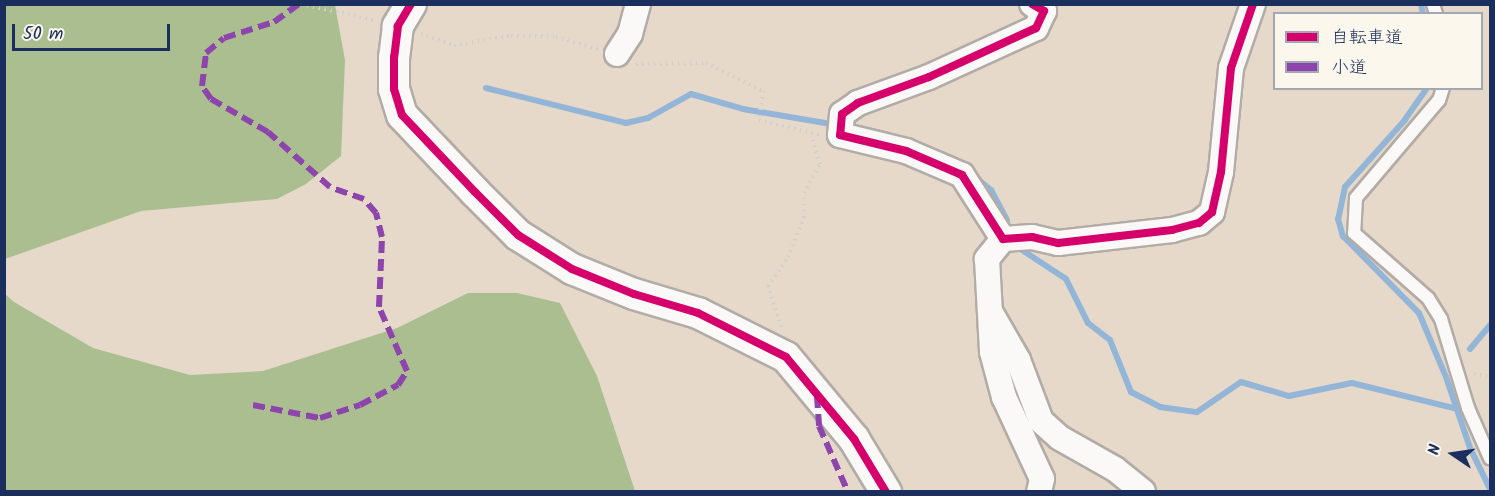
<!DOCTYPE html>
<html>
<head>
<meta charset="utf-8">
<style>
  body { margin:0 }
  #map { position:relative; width:1495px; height:496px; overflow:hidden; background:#e6d9c9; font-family:Kalam,"Klee One",sans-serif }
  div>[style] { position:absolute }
  .forest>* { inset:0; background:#aabe90 }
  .stream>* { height:6px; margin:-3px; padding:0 3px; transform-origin:3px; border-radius:3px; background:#93b5d7 }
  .path>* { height:4px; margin-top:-2px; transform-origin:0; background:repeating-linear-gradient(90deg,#d2d0cf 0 1.5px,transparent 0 6px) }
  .roads { filter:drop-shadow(2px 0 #b2aca6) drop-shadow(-2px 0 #b2aca6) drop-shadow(0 2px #b2aca6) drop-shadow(0 -2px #b2aca6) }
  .service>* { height:12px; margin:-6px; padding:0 6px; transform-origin:6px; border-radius:6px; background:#fbf9f7 }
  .minor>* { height:24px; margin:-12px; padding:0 12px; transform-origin:12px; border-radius:12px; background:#fbf9f7 }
  .tertiary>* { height:30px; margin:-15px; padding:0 15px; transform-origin:15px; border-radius:15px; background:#fbf9f7 }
  .quiet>* { height:6px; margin-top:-3px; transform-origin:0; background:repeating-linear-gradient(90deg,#8e44ad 0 12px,transparent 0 18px) }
  .cycleway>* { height:8px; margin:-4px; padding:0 4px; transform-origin:4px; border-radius:4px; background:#d6006c }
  span { translate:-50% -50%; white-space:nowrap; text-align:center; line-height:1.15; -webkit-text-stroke:6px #fbf7ec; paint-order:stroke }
  .frame { position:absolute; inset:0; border:6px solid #1b2f5e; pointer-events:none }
  .legend { position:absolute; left:1273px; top:12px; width:210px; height:78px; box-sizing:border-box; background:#fbf7ec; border:2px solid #a1a7b3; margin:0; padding:8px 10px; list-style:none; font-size:18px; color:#1b2f5e }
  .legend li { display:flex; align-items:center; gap:12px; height:30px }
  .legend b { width:30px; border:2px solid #a1a7b3 }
  .north { position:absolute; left:1423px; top:424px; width:60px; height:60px; -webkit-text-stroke:4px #fbf7ec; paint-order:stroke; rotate:283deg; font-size:16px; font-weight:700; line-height:24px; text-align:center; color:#1b2f5e }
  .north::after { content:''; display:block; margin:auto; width:21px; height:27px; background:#1b2f5e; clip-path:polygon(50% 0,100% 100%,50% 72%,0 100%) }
  .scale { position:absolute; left:12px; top:24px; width:158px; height:27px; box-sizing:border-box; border:3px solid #1b2f5e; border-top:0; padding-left:8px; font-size:18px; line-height:21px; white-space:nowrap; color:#1b2f5e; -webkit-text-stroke:4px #fbf7ec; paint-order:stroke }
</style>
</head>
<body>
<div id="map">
  <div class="forest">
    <div style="clip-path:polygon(5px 4px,335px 5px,345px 60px,341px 156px,306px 184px,277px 199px,141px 211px,5px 259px)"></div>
    <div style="clip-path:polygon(4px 293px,14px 302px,93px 348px,190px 375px,263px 371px,397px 328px,468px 293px,517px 293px,560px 303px,597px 376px,635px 491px,5px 491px)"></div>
  </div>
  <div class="stream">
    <div style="left:1421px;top:4px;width:10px;rotate:79deg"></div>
    <div style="left:486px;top:88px;width:144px;rotate:14deg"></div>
    <div style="left:626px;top:123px;width:23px;rotate:-13deg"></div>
    <div style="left:648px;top:118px;width:49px;rotate:-29.2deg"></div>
    <div style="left:691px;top:94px;width:54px;rotate:16.1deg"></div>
    <div style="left:743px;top:109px;width:95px;rotate:9.7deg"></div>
    <div style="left:1427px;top:88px;width:39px;rotate:125deg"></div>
    <div style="left:1405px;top:120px;width:90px;rotate:131.8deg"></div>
    <div style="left:1345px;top:187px;width:33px;rotate:102deg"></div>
    <div style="left:1338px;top:219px;width:18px;rotate:74deg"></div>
    <div style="left:1343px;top:236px;width:108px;rotate:45.4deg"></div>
    <div style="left:1419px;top:313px;width:69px;rotate:67.1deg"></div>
    <div style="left:1446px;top:377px;width:75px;rotate:71.3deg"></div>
    <div style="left:1470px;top:448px;width:46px;rotate:64deg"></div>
    <div style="left:847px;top:125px;width:43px;rotate:13.4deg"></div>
    <div style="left:913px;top:142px;width:47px;rotate:22.7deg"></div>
    <div style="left:975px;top:177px;width:21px;rotate:39deg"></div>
    <div style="left:991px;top:190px;width:34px;rotate:62deg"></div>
    <div style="left:1019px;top:248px;width:56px;rotate:33.4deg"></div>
    <div style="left:1066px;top:279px;width:49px;rotate:63.4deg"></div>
    <div style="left:1088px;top:323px;width:28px;rotate:38deg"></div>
    <div style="left:1110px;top:340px;width:56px;rotate:68deg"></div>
    <div style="left:1131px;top:392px;width:33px;rotate:27deg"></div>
    <div style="left:1160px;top:407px;width:37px;rotate:8deg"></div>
    <div style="left:1197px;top:412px;width:53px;rotate:-34.3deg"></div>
    <div style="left:1241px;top:382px;width:50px;rotate:16.3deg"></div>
    <div style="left:1289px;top:396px;width:64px;rotate:-11.7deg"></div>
    <div style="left:1352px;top:383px;width:105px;rotate:13.8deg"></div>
    <div style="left:1470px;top:349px;width:31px;rotate:-50deg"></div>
  </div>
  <div class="path">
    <div style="left:301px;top:4px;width:75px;rotate:12.4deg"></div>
    <div style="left:421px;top:34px;width:35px;rotate:18deg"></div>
    <div style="left:454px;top:45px;width:58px;rotate:-9deg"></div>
    <div style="left:511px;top:36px;width:45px;rotate:1.3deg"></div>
    <div style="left:556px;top:37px;width:44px;rotate:15.9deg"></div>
    <div style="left:636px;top:64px;width:70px;rotate:-0.8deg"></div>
    <div style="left:706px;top:63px;width:64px;rotate:26.2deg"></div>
    <div style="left:763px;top:91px;width:29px;rotate:98deg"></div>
    <div style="left:759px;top:120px;width:63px;rotate:13.8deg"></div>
    <div style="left:781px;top:327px;width:43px;rotate:-107.6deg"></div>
    <div style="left:768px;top:286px;width:35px;rotate:-55deg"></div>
    <div style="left:788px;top:257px;width:43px;rotate:-68.2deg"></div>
    <div style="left:804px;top:217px;width:24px;rotate:-90deg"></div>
    <div style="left:804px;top:193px;width:33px;rotate:-61deg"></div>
    <div style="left:820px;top:164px;width:30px;rotate:-107deg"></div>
    <div style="left:1474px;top:374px;width:16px;rotate:11deg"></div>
  </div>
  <div class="roads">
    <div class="service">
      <div style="left:1433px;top:4px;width:10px;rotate:73deg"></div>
      <div style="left:1443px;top:88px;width:13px;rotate:108deg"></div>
      <div style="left:1439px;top:100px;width:128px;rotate:130.3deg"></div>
      <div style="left:1356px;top:198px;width:35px;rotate:93deg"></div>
      <div style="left:1354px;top:233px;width:98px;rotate:41.3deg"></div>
      <div style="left:1428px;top:298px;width:25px;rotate:58deg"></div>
      <div style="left:1441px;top:319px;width:93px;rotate:73.1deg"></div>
      <div style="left:1468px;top:408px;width:55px;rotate:66.3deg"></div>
    </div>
    <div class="minor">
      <div style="left:1032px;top:4px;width:14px;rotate:30deg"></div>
      <div style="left:1044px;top:11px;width:19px;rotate:115deg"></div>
      <div style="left:1036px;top:28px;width:118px;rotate:155.4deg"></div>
      <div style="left:929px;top:77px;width:76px;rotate:159.9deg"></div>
      <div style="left:858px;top:103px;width:19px;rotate:145deg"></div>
      <div style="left:842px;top:114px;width:21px;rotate:95deg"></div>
      <div style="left:840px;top:135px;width:68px;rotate:13.6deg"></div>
      <div style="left:906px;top:151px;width:61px;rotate:23.2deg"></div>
      <div style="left:962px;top:175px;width:76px;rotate:57.4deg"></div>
      <div style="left:1003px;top:239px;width:29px;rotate:-4deg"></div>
      <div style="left:1032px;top:237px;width:27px;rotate:13deg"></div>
      <div style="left:1058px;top:243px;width:115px;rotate:-6.5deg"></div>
      <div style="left:1172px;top:230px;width:28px;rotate:-15deg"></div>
      <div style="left:1199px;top:223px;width:17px;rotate:-40deg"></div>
      <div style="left:1212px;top:212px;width:41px;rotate:-77.3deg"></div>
      <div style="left:1221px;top:172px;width:104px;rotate:-84.5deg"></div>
      <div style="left:1231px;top:68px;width:68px;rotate:-71deg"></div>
      <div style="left:617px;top:54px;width:24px;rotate:-57deg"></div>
      <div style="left:630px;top:34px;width:31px;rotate:-75deg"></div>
      <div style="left:1003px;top:239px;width:26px;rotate:129deg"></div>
      <div style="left:987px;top:259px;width:93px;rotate:86.9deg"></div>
      <div style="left:992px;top:352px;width:47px;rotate:75.1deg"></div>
      <div style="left:1004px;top:397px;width:90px;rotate:65.1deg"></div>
      <div style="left:1042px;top:479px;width:13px;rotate:103deg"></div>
      <div style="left:991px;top:313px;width:54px;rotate:60.1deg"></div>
      <div style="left:1018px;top:360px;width:65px;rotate:69.3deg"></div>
      <div style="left:1041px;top:421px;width:25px;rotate:42deg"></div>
      <div style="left:1060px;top:438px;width:63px;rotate:29.4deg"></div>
      <div style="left:1115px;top:469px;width:36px;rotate:39deg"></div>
    </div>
    <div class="tertiary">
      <div style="left:411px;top:4px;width:26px;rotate:121deg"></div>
      <div style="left:398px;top:26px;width:31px;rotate:97deg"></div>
      <div style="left:394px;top:57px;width:32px;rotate:90deg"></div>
      <div style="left:394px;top:89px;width:27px;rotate:73deg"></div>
      <div style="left:402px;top:115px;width:106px;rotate:46.5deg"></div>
      <div style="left:475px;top:192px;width:61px;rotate:45deg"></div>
      <div style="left:518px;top:235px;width:64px;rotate:32.2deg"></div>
      <div style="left:572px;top:269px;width:67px;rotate:22deg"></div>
      <div style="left:634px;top:294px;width:67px;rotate:16.5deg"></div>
      <div style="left:698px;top:313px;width:98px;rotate:26.6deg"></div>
      <div style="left:786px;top:357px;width:107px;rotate:50.3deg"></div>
      <div style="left:854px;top:439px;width:62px;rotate:58.9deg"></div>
    </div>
  </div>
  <div class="quiet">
    <div style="left:817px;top:396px;width:30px;rotate:86deg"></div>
    <div style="left:819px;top:426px;width:72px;rotate:66.3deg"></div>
    <div style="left:253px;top:405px;width:68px;rotate:11deg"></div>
    <div style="left:320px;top:418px;width:42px;rotate:-18deg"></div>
    <div style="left:360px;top:405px;width:43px;rotate:-27.8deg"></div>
    <div style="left:398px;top:385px;width:17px;rotate:-57deg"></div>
    <div style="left:407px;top:371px;width:70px;rotate:-113.6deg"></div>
    <div style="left:379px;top:307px;width:70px;rotate:-87.5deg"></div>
    <div style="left:382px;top:237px;width:25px;rotate:-104deg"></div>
    <div style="left:376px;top:213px;width:18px;rotate:-131deg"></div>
    <div style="left:364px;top:199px;width:36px;rotate:-161deg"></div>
    <div style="left:330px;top:187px;width:83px;rotate:-138.4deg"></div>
    <div style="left:268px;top:132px;width:66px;rotate:-149.9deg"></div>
    <div style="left:211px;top:99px;width:16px;rotate:-125deg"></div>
    <div style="left:202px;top:86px;width:33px;rotate:-83deg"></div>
    <div style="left:206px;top:53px;width:23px;rotate:-40deg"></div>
    <div style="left:224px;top:38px;width:52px;rotate:-17.7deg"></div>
    <div style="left:274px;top:22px;width:31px;rotate:-36deg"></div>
  </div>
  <div class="cycleway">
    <div style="left:411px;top:4px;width:26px;rotate:121deg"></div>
    <div style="left:398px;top:26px;width:31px;rotate:97deg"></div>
    <div style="left:394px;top:57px;width:32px;rotate:90deg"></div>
    <div style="left:394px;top:89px;width:27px;rotate:73deg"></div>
    <div style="left:402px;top:115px;width:106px;rotate:46.5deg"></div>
    <div style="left:475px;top:192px;width:61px;rotate:45deg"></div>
    <div style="left:518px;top:235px;width:64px;rotate:32.2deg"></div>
    <div style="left:572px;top:269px;width:67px;rotate:22deg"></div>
    <div style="left:634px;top:294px;width:67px;rotate:16.5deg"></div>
    <div style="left:698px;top:313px;width:98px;rotate:26.6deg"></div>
    <div style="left:786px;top:357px;width:107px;rotate:50.3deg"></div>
    <div style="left:854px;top:439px;width:62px;rotate:58.9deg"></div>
    <div style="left:1032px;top:4px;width:14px;rotate:30deg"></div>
    <div style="left:1044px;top:11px;width:19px;rotate:115deg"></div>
    <div style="left:1036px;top:28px;width:118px;rotate:155.4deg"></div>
    <div style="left:929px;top:77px;width:76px;rotate:159.9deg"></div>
    <div style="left:858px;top:103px;width:19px;rotate:145deg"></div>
    <div style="left:842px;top:114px;width:21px;rotate:95deg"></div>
    <div style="left:840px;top:135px;width:68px;rotate:13.6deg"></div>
    <div style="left:906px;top:151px;width:61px;rotate:23.2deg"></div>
    <div style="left:962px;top:175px;width:76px;rotate:57.4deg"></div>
    <div style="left:1003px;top:239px;width:29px;rotate:-4deg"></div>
    <div style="left:1032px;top:237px;width:27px;rotate:13deg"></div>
    <div style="left:1058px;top:243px;width:115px;rotate:-6.5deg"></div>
    <div style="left:1172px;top:230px;width:28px;rotate:-15deg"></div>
    <div style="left:1199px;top:223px;width:17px;rotate:-40deg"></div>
    <div style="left:1212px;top:212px;width:41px;rotate:-77.3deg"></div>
    <div style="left:1221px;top:172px;width:104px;rotate:-84.5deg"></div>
    <div style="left:1231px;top:68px;width:68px;rotate:-71deg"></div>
  </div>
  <div class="frame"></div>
  <ul class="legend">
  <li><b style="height:8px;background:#d6006c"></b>自転車道</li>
  <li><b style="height:8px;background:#8e44ad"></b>小道</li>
  </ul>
  <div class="north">N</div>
  <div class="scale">50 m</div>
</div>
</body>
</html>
